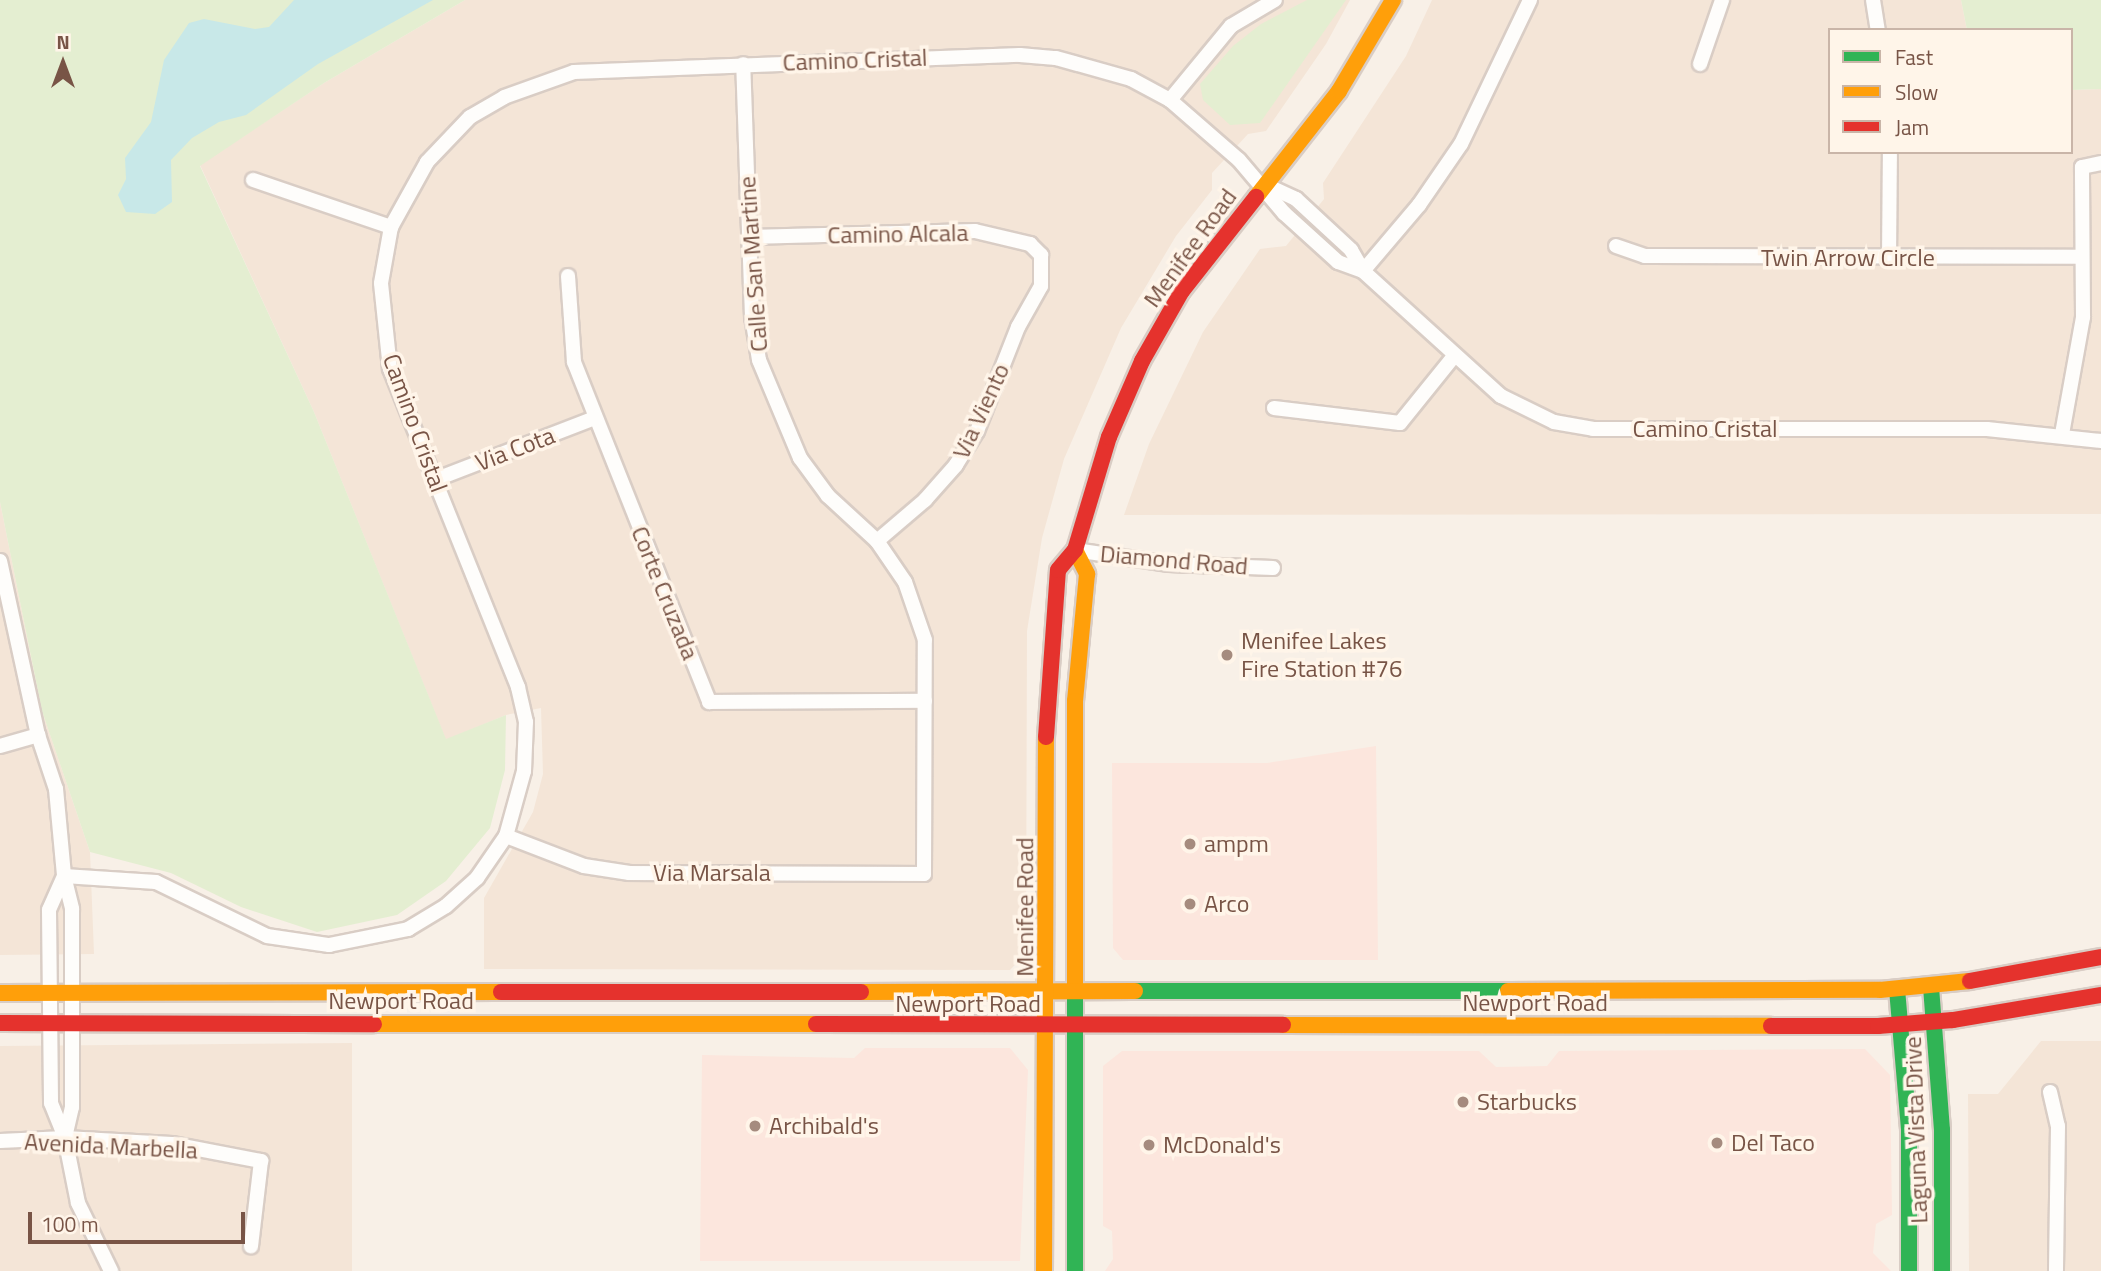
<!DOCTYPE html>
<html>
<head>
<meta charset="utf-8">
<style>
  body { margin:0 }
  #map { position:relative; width:2101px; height:1271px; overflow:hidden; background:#f8f0e7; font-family:"Titillium Web",sans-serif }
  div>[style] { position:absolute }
  .residential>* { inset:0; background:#f4e5d7 }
  .commercial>* { inset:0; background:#fce6dd }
  .green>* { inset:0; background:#e4eed1 }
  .water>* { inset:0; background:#c8e8e8 }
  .roads { filter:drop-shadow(2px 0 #d9cdc5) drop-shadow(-2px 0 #d9cdc5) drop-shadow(0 2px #d9cdc5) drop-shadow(0 -2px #d9cdc5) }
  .street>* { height:14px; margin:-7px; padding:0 7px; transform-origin:7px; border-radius:7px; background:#fefdfb }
  .fast>* { height:16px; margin:-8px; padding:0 8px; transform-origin:8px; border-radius:8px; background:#30b455 }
  .slow>* { height:16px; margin:-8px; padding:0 8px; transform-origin:8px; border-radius:8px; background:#ff9f0a }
  .jam>* { height:16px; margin:-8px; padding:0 8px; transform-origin:8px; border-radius:8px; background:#e5322d }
  .dots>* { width:19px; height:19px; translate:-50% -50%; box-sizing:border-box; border:4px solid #fff5e9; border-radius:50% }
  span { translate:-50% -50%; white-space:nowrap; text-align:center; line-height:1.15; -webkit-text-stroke:7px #fff5e9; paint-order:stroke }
  .street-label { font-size:24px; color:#785446 }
  .poi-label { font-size:24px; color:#785446 }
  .left { translate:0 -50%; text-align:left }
  .legend { position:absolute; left:1828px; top:28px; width:245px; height:126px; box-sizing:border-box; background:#fff5e9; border:2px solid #c9b5a8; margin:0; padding:9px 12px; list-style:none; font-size:21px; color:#785446 }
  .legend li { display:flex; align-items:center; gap:14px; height:35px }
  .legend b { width:35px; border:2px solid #c9b5a8 }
  .north { position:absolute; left:28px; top:28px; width:70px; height:70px; -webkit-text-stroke:5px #fff5e9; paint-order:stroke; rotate:0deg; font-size:19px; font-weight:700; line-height:28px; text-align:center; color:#785446 }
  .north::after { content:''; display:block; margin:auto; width:24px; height:32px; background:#785446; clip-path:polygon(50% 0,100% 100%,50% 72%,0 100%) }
  .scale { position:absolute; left:28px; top:1212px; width:217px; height:32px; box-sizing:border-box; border:4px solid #785446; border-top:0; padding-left:9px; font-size:21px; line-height:24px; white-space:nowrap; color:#785446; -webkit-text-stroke:5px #fff5e9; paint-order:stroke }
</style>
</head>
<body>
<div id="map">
  <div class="residential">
    <div style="clip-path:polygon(465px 0,1350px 0,1326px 44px,1266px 131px,1248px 134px,1212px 173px,1212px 190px,1176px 236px,1121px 328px,1064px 459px,1042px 538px,1027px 631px,1026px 953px,1010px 970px,484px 969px,484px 898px,533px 812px,543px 774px,541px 708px,506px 715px,446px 740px,314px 412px,200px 165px,324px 83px)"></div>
    <div style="clip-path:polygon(1432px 0,1961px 0,1967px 30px,1830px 30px,1830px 152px,2071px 152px,2071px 90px,2101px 89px,2101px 514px,1124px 515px,1149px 444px,1203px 332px,1260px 249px,1286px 246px,1324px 199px,1323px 183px,1406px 56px)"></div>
    <div style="clip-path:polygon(0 502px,42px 711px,90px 852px,94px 954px,0 955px)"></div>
    <div style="clip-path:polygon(2041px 1041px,2101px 1041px,2101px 1271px,1969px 1271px,1968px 1094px,1998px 1094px)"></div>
    <div style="clip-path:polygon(352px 1043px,352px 1271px,0 1271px,0 1046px)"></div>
  </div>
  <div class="commercial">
    <div style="clip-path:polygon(1376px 746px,1378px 960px,1123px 960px,1113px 948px,1112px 763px,1267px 763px)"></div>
    <div style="clip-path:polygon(865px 1048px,1010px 1048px,1028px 1070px,1020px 1261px,700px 1261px,702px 1055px,854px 1058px)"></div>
    <div style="clip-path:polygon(1865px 1049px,1890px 1075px,1892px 1215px,1876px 1224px,1873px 1253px,1891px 1271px,1105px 1271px,1113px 1259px,1112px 1231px,1103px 1226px,1103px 1066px,1122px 1051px,1479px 1051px,1496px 1067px,1547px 1066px,1559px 1051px)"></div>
  </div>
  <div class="green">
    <div style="clip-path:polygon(0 0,465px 0,324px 83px,200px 166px,314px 412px,446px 739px,506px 715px,505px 770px,490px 828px,446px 881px,397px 915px,317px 932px,241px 907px,171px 873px,90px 852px,42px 711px,0 502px)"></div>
    <div style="clip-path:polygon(1307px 0,1346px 0,1260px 123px,1230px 125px,1203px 100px,1200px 84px,1233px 46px,1261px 24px)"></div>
    <div style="clip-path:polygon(1961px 0,2101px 0,2101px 89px,2071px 90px,2071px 30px,1967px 30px)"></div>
  </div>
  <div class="water">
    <div style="clip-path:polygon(294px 0,433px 0,318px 64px,246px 115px,219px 122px,192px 138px,171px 160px,172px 202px,155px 214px,126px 212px,118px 195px,126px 179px,125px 158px,151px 122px,164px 60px,189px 23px,204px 19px,255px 29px,269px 27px)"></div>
  </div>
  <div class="roads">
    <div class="street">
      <div style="left:1873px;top:0;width:30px;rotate:81deg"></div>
      <div style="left:1700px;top:64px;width:68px;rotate:-71deg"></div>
      <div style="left:1170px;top:100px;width:96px;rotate:-50.5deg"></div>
      <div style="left:1231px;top:26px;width:51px;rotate:-30.6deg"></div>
      <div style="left:253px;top:180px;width:146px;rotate:18.8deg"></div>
      <div style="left:1266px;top:185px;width:33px;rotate:25deg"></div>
      <div style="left:1296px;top:199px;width:75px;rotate:42.8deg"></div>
      <div style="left:1351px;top:250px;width:24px;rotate:60deg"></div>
      <div style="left:1363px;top:271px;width:186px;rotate:42.2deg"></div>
      <div style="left:1501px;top:396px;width:59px;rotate:26.1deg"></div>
      <div style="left:1554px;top:422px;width:40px;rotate:10deg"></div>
      <div style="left:1593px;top:429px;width:394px"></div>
      <div style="left:1987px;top:429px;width:115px;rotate:6deg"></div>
      <div style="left:749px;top:237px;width:226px;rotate:-1.5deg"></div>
      <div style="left:975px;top:231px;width:57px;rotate:13.3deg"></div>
      <div style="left:1030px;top:244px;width:16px;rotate:45deg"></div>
      <div style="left:1041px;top:255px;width:31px;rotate:90deg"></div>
      <div style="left:1041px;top:286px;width:47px;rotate:119.3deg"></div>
      <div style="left:1018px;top:327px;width:112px;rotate:111.5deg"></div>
      <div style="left:977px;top:431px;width:40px;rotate:122deg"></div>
      <div style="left:956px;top:465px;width:47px;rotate:131.5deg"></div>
      <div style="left:925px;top:500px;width:63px;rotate:139.5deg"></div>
      <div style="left:1616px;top:246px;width:31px;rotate:19deg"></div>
      <div style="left:1645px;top:256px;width:437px;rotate:0.1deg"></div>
      <div style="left:1889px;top:258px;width:106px;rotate:-89.5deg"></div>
      <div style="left:1363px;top:271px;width:87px;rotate:-49.7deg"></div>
      <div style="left:1419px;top:205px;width:74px;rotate:-55.5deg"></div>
      <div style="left:1461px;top:144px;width:160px;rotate:-64.4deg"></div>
      <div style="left:568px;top:276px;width:86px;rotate:86deg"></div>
      <div style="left:574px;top:362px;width:366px;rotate:68.3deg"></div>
      <div style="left:709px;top:702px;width:216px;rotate:-0.3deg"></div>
      <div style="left:1274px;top:408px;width:127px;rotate:6.8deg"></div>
      <div style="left:1400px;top:423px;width:86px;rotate:-51.1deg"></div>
      <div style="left:2062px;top:434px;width:119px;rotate:-79.8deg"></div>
      <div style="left:2083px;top:317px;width:150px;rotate:-90.4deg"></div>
      <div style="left:2082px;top:167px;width:19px;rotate:-12deg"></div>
      <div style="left:434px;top:480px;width:173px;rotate:-21.1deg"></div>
      <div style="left:1075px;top:550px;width:95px;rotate:8.5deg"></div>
      <div style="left:1169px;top:564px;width:104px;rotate:2.2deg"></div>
      <div style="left:0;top:561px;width:178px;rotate:77.7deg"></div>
      <div style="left:38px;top:735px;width:57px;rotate:71.6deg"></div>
      <div style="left:56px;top:789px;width:87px;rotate:84.7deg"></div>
      <div style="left:64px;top:876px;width:34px;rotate:76deg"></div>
      <div style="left:72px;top:909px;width:198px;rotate:90deg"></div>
      <div style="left:72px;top:1107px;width:32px;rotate:103deg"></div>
      <div style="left:0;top:746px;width:40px;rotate:-16deg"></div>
      <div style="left:506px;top:836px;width:84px;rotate:21deg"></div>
      <div style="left:584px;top:866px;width:46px;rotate:8.8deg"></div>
      <div style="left:629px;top:873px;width:295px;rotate:0.2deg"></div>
      <div style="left:924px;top:874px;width:234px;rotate:-89.8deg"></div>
      <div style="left:925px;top:640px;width:61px;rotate:-109deg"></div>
      <div style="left:905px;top:582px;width:50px;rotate:-124.3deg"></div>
      <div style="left:877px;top:541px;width:67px;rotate:-137.4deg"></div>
      <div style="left:828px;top:496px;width:47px;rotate:-126.4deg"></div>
      <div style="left:800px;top:458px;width:106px;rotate:-112.7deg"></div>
      <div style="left:759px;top:360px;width:44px;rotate:-99.2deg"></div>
      <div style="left:752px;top:317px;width:253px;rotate:-92deg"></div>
      <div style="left:64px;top:876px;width:92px;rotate:3.7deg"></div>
      <div style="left:156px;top:882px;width:123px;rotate:25.9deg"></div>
      <div style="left:267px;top:936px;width:63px;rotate:8.3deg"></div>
      <div style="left:329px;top:945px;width:81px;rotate:-11.4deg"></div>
      <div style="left:408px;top:929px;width:44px;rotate:-31.2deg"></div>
      <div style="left:446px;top:906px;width:42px;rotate:-42.1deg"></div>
      <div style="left:477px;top:878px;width:51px;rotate:-55.4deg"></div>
      <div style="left:506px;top:836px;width:67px;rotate:-74.5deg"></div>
      <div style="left:524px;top:771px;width:49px;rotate:-87.7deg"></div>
      <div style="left:526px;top:722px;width:36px;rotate:-103deg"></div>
      <div style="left:518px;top:687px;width:343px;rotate:-111.9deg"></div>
      <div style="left:390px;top:369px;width:86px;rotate:-96deg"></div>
      <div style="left:381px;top:283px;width:57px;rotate:-79.9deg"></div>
      <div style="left:391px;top:227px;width:74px;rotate:-61deg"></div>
      <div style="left:427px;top:162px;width:62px;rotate:-46.3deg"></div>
      <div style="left:470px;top:117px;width:39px;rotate:-30deg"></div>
      <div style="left:504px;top:97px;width:74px;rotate:-19.7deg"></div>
      <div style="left:574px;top:72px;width:446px;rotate:-2.2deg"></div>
      <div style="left:1020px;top:55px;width:36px;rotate:5deg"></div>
      <div style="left:1056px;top:58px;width:78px;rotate:15.6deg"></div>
      <div style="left:1131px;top:79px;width:44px;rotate:28.3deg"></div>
      <div style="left:1170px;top:100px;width:91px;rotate:41deg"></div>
      <div style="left:1239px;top:160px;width:70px;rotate:49.7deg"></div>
      <div style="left:1284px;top:213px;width:73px;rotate:42.2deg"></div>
      <div style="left:1338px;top:262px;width:27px;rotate:20deg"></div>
      <div style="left:64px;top:876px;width:37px;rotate:114deg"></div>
      <div style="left:49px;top:910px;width:193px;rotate:89.4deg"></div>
      <div style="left:51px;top:1103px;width:38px;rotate:68deg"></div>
      <div style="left:65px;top:1138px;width:66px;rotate:78.7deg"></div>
      <div style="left:78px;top:1203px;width:76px;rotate:64.1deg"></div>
      <div style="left:2050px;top:1092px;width:35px;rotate:77deg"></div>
      <div style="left:2058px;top:1126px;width:145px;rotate:90.8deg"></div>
      <div style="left:0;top:1141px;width:65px;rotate:-2.6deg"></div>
      <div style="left:65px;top:1138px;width:107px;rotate:3.2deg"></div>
      <div style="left:172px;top:1144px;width:91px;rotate:10.8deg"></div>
      <div style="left:261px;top:1161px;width:86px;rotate:96.7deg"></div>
    </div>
    <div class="fast">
      <div style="left:1075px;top:985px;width:286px;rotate:90deg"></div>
      <div style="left:1931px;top:987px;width:143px;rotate:85.6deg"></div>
      <div style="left:1942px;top:1130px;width:141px;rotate:90deg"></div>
      <div style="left:1897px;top:989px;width:142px;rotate:85.1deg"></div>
      <div style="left:1909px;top:1130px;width:141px;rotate:90deg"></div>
      <div style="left:1135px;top:991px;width:373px"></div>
    </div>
    <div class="slow">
      <div style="left:1256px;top:197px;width:135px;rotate:-51.9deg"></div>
      <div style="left:1339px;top:91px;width:106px;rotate:-59.3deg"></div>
      <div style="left:1075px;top:550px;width:27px;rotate:63deg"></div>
      <div style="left:1087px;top:574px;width:128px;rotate:95.4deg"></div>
      <div style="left:1075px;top:701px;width:284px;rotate:90deg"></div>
      <div style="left:1508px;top:991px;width:372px;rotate:-0.2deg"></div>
      <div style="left:1880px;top:990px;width:90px;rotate:-5.7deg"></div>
      <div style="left:861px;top:992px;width:274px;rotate:-0.2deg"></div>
      <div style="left:0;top:993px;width:501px;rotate:-0.11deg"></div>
      <div style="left:374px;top:1024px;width:442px"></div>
      <div style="left:1283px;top:1025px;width:488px;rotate:0.1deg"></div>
      <div style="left:1044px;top:1271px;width:534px;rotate:-89.79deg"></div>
    </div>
    <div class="jam">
      <div style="left:1046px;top:737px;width:167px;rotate:-85.9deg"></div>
      <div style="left:1058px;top:570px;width:26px;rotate:-50deg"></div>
      <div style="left:1075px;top:550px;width:118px;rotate:-73.3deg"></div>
      <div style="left:1109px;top:437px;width:83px;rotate:-66.5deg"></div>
      <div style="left:1142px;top:361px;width:81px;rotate:-60.3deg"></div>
      <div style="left:1182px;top:291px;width:120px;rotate:-51.8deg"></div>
      <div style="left:1970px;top:981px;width:133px;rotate:-10.4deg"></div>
      <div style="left:501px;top:992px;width:360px"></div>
      <div style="left:0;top:1023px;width:374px;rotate:0.2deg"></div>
      <div style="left:816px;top:1024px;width:467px;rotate:0.1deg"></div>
      <div style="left:1771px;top:1026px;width:107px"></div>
      <div style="left:1878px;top:1026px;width:75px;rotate:-4.6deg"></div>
      <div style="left:1953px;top:1020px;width:150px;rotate:-9.6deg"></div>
    </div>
  </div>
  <div class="dots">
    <div style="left:1227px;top:655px;background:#a58b7e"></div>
    <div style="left:1190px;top:844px;background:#a58b7e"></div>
    <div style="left:1190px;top:904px;background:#a58b7e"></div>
    <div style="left:1463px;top:1102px;background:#a58b7e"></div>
    <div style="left:755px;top:1126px;background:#a58b7e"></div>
    <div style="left:1717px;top:1143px;background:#a58b7e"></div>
    <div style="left:1149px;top:1145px;background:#a58b7e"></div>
  </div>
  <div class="street-label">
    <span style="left:855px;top:60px;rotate:-2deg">Camino Cristal</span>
    <span style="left:898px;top:234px;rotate:-1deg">Camino Alcala</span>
    <span style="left:1190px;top:248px;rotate:-54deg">Menifee Road</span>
    <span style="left:1848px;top:258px">Twin Arrow Circle</span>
    <span style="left:753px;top:264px;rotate:-94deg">Calle San Martine</span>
    <span style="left:981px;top:411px;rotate:-65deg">Via Viento</span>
    <span style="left:415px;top:423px;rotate:70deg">Camino Cristal</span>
    <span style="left:1705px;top:429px">Camino Cristal</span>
    <span style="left:515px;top:449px;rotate:-21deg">Via Cota</span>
    <span style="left:1174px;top:560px;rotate:5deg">Diamond Road</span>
    <span style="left:665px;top:593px;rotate:68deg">Corte Cruzada</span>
    <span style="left:712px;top:873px">Via Marsala</span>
    <span style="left:1025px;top:907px;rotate:-90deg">Menifee Road</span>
    <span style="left:401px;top:1001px">Newport Road</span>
    <span style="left:1535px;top:1003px">Newport Road</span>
    <span style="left:968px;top:1004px">Newport Road</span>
    <span style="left:1916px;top:1130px;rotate:-92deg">Laguna Vista Drive</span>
    <span style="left:111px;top:1146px;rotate:3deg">Avenida Marbella</span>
  </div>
  <div class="poi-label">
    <span class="left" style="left:1241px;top:655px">Menifee Lakes<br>Fire Station #76</span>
    <span class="left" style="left:1204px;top:844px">ampm</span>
    <span class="left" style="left:1204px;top:904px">Arco</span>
    <span class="left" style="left:1477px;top:1102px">Starbucks</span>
    <span class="left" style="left:769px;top:1126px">Archibald's</span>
    <span class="left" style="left:1731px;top:1143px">Del Taco</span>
    <span class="left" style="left:1163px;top:1145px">McDonald's</span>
  </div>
  <ul class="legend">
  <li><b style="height:9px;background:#30b455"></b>Fast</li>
  <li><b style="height:9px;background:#ff9f0a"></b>Slow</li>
  <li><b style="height:9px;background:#e5322d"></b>Jam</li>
  </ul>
  <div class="north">N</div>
  <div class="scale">100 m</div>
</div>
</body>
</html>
